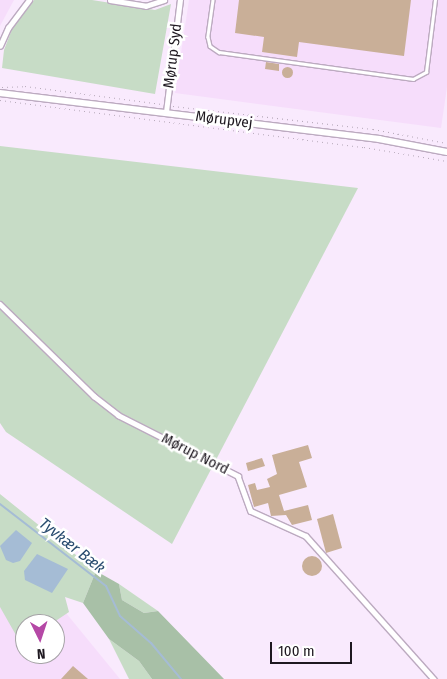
<!DOCTYPE html>
<html>
<head>
<meta charset="utf-8">
<style>
  body { margin:0 }
  #map { position:relative; width:447px; height:679px; overflow:hidden; background:#f9eafd; font-family:"Fira Sans Condensed",sans-serif }
  div>[style] { position:absolute }
  .built>* { inset:0; background:#f6ddfb }
  .green>* { inset:0; background:#c7dcc6 }
  .forest>* { inset:0; background:#a8c0a7 }
  .water>* { inset:0; background:#a5bcd5 }
  .stream>* { height:2px; margin:-1px; padding:0 1px; transform-origin:1px; border-radius:1px; background:#a5bcd5 }
  .building>* { inset:0; background:#c9af98 }
  .round { border-radius:50% }
  .path>* { height:1px; margin-top:-0.5px; transform-origin:0; background:repeating-linear-gradient(90deg,#b7aaba 0 1px,transparent 0 5px) }
  .roads { filter:drop-shadow(1px 0 #bcaac0) drop-shadow(-1px 0 #bcaac0) drop-shadow(0 1px #bcaac0) drop-shadow(0 -1px #bcaac0) }
  .service>* { height:2.5px; margin:-1.25px; padding:0 1.25px; transform-origin:1.25px; border-radius:1.25px; background:#fff }
  .minor>* { height:4.5px; margin:-2.25px; padding:0 2.25px; transform-origin:2.25px; border-radius:2.25px; background:#fff }
  .tertiary>* { height:5.5px; margin:-2.75px; padding:0 2.75px; transform-origin:2.75px; border-radius:2.75px; background:#fff }
  span { translate:-50% -50%; white-space:nowrap; text-align:center; line-height:1.15; -webkit-text-stroke:5px #fff; paint-order:stroke }
  .street-label { font-size:15px; color:#1e1820 }
  .water-label { font-size:16px; color:#284b6f; font-style:italic }
  .north { position:absolute; left:15px; top:614px; width:50px; height:50px; box-sizing:border-box; background:#fff; border:1px solid #a5a3a6; border-radius:50%; rotate:176deg; font-size:14px; font-weight:700; line-height:20px; text-align:center; color:#1e1820 }
  .north::after { content:''; display:block; margin:auto; width:18px; height:22px; background:#b548a6; clip-path:polygon(50% 0,100% 100%,50% 72%,0 100%) }
  .scale { position:absolute; left:270px; top:642px; width:82px; height:22px; box-sizing:border-box; border:2px solid #1e1820; border-top:0; padding-left:6px; font-size:15px; line-height:18px; white-space:nowrap; color:#1e1820; -webkit-text-stroke:4px #fff; paint-order:stroke }
</style>
</head>
<body>
<div id="map">
  <div class="built">
    <div style="clip-path:polygon(0 0,14px 0,0 26px)"></div>
    <div style="clip-path:polygon(189px 0,447px 0,447px 87px,441px 128px,175px 93px)"></div>
    <div style="clip-path:polygon(evenodd,0 551px,66px 613px,120px 679px,0 679px,0 551px,25px 624px,55px 624px,55px 654px,25px 654px,25px 624px)"></div>
  </div>
  <div class="green">
    <div style="clip-path:polygon(34px 0,92px 0,155px 10px,171px 4px,155px 94px,2px 68px,4px 50px,12px 29px)"></div>
    <div style="clip-path:polygon(0 146px,358px 188px,172px 544px,6px 432px,0 423px)"></div>
    <div style="clip-path:polygon(0 494px,96px 571px,83px 603px,65px 597px,69px 612px,51px 624px,25px 624px,25px 641px,21px 644px,0 607px)"></div>
    <div style="clip-path:polygon(119px 584px,158px 611px,144px 613px,122px 600px)"></div>
    <div style="clip-path:polygon(109px 639px,139px 661px,152px 679px,129px 679px)"></div>
  </div>
  <div class="forest">
    <div style="clip-path:polygon(96px 571px,119px 584px,122px 600px,144px 613px,158px 611px,224px 679px,152px 679px,139px 661px,109px 639px,83px 603px)"></div>
  </div>
  <div class="water">
    <div style="clip-path:polygon(16px 530px,32px 543px,20px 561px,13px 563px,6px 560px,0 546px)"></div>
    <div style="clip-path:polygon(37px 554px,68px 569px,52px 593px,25px 580px,24px 571px)"></div>
  </div>
  <div class="stream">
    <div style="left:0;top:504px;width:134px;rotate:37.7deg"></div>
    <div style="left:106px;top:586px;width:33px;rotate:65deg"></div>
    <div style="left:120px;top:616px;width:41px;rotate:41.1deg"></div>
    <div style="left:151px;top:643px;width:47px;rotate:50.2deg"></div>
  </div>
  <div class="building">
    <div style="clip-path:polygon(239px 0,411px 0,404px 56px,299px 42px,297px 57px,262px 52px,264px 37px,235px 33px)"></div>
    <div style="clip-path:polygon(266px 62px,279px 64px,279px 71px,265px 69px)"></div>
    <div class="round" style="left:281.5px;top:66.5px;width:11px;height:11px"></div>
    <div style="clip-path:polygon(308px 445px,312px 458px,299px 462px,307px 487px,279px 495px,284px 511px,308px 505px,312px 520px,292px 525px,286px 515px,271px 516px,268px 503px,254px 507px,248px 485px,255px 483px,257px 490px,270px 487px,267px 479px,277px 474px,272px 455px)"></div>
    <div style="clip-path:polygon(262px 458px,265px 466px,248px 471px,246px 463px)"></div>
    <div style="clip-path:polygon(333px 514px,342px 548px,326px 553px,317px 519px)"></div>
    <div class="round" style="left:302px;top:556px;width:20px;height:20px"></div>
    <div style="clip-path:polygon(73px 666px,88px 679px,61px 679px)"></div>
  </div>
  <div class="path">
    <div style="left:2px;top:87px;width:23px;rotate:-2deg"></div>
    <div style="left:25px;top:86px;width:138px;rotate:7.5deg"></div>
    <div style="left:0;top:100px;width:367px;rotate:7.4deg"></div>
    <div style="left:364px;top:147px;width:84px;rotate:9.6deg"></div>
    <div style="left:173px;top:106px;width:201px;rotate:6.6deg"></div>
    <div style="left:373px;top:129px;width:75px;rotate:10.7deg"></div>
  </div>
  <div class="roads">
    <div class="service">
      <div style="left:213px;top:0;width:37px;rotate:98deg"></div>
      <div style="left:208px;top:37px;width:9px;rotate:77deg"></div>
      <div style="left:210px;top:46px;width:11px;rotate:34deg"></div>
      <div style="left:219px;top:52px;width:196px;rotate:7.9deg"></div>
      <div style="left:413px;top:79px;width:15px;rotate:-28deg"></div>
      <div style="left:426px;top:72px;width:73px;rotate:-82.9deg"></div>
    </div>
    <div class="minor">
      <div style="left:110px;top:0;width:36px;rotate:9deg"></div>
      <div style="left:146px;top:6px;width:19px;rotate:-18deg"></div>
      <div style="left:0;top:46px;width:20px;rotate:-66deg"></div>
      <div style="left:8px;top:28px;width:35px;rotate:-53deg"></div>
      <div style="left:166px;top:112px;width:113px;rotate:-82.9deg"></div>
      <div style="left:0;top:304px;width:132px;rotate:44.4deg"></div>
      <div style="left:94px;top:396px;width:31px;rotate:38deg"></div>
      <div style="left:118px;top:415px;width:135px;rotate:26.9deg"></div>
      <div style="left:238px;top:476px;width:37px;rotate:70deg"></div>
      <div style="left:251px;top:511px;width:60px;rotate:24.4deg"></div>
      <div style="left:306px;top:536px;width:192px;rotate:48.2deg"></div>
    </div>
    <div class="tertiary">
      <div style="left:0;top:93px;width:382px;rotate:6.9deg"></div>
      <div style="left:379px;top:139px;width:69px;rotate:10.8deg"></div>
    </div>
  </div>
  <div class="street-label">
    <span style="left:173px;top:56px;rotate:-83deg">Mørup Syd</span>
    <span style="left:224px;top:120px;rotate:7deg">Mørupvej</span>
    <span style="left:195px;top:454px;rotate:27deg">Mørup Nord</span>
  </div>
  <div class="water-label">
    <span style="left:72px;top:546px;rotate:38deg">Tyvkær Bæk</span>
  </div>
  <div class="north">N</div>
  <div class="scale">100 m</div>
</div>
</body>
</html>
